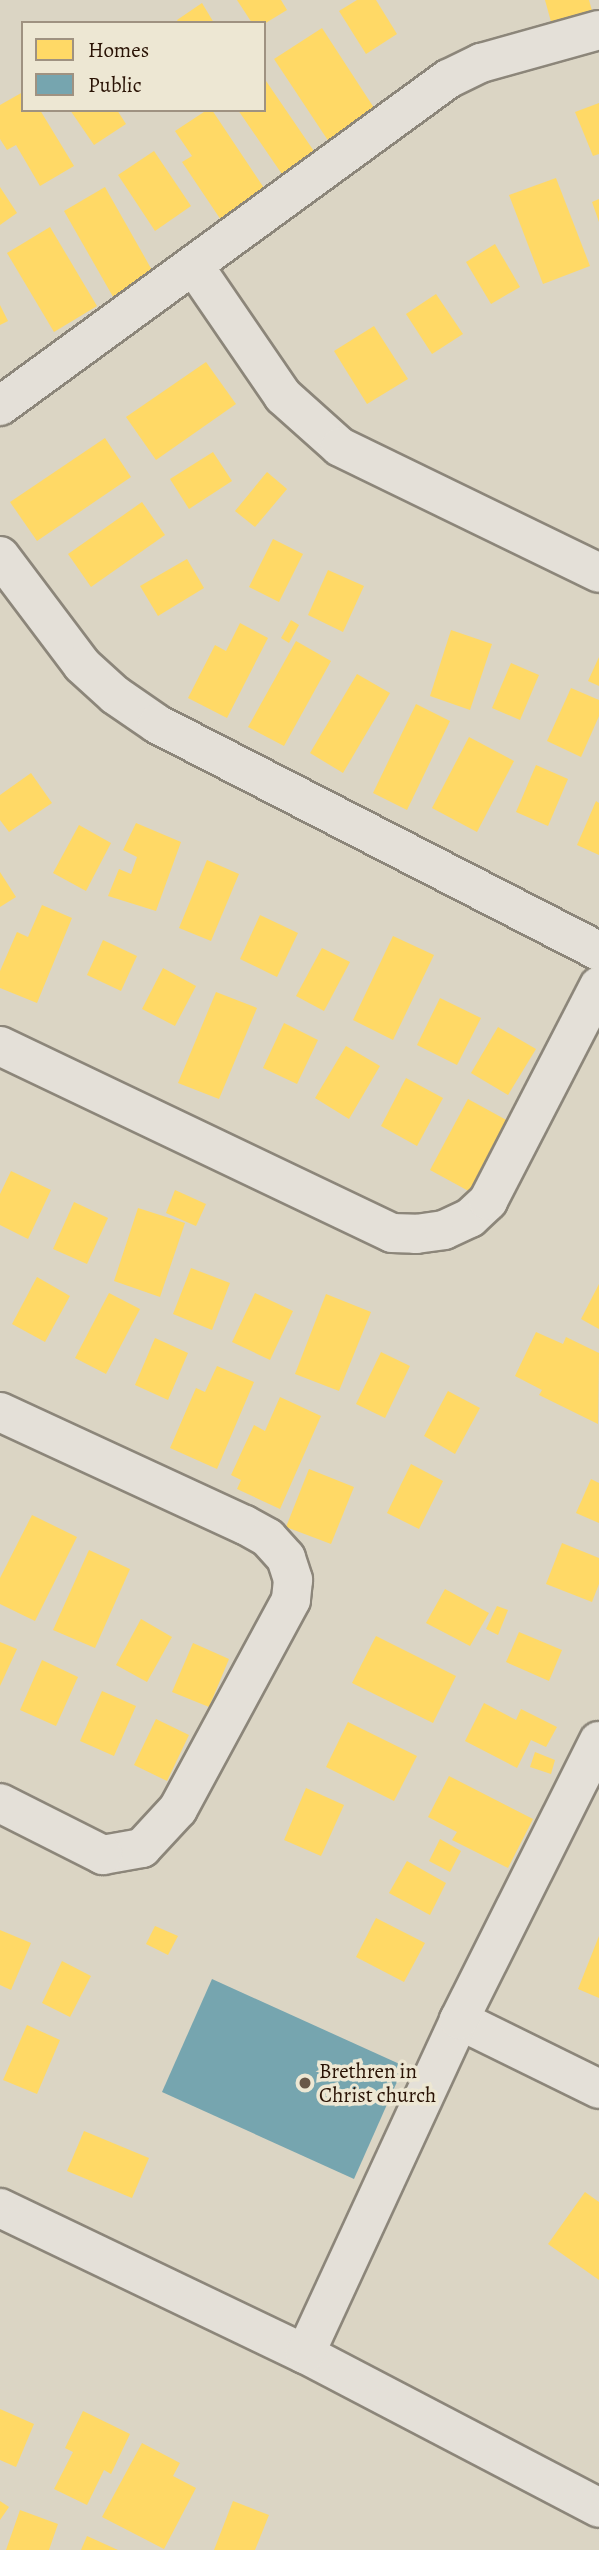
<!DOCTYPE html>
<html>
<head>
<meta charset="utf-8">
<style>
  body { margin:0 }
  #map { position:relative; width:599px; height:2550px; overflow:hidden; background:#dbd5c4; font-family:Alegreya,serif }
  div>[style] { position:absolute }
  .homes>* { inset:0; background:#ffd966 }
  .public>* { inset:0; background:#76a5af }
  .roads { filter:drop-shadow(2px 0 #8c867a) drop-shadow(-2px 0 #8c867a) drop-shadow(0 2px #8c867a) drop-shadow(0 -2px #8c867a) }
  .minor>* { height:38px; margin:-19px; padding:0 19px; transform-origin:19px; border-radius:19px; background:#e4e0d8 }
  .dots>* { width:19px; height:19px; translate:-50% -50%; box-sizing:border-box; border:4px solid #ede7d3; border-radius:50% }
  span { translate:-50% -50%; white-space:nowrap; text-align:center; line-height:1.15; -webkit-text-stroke:7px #ede7d3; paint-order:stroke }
  .poi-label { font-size:21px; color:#2a1305 }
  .left { translate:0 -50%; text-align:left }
  .legend { position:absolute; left:21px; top:21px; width:245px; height:91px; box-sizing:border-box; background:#ede7d3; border:2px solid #9f9281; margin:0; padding:9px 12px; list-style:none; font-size:21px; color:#2a1305 }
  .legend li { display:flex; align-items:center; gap:14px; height:35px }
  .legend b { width:35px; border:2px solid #9f9281 }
</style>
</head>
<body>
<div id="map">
  <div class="homes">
    <div style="clip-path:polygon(237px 0,281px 0,287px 10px,264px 24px,252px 23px)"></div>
    <div style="clip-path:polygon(357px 0,376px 0,397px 34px,366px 54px,339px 11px)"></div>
    <div style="clip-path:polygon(545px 0,589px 0,594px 18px,553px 29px)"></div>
    <div style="clip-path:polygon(202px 3px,214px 23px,179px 23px,177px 20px)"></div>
    <div style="clip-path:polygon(322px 28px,378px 114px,331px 145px,274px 59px)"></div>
    <div style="clip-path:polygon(264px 78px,320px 160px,288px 183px,238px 110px,264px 110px)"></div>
    <div style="clip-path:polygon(23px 92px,23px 110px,40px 110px,74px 166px,40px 186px,16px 145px,7px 150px,0 139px,0 105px)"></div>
    <div style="clip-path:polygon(599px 103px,599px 154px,593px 156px,575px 112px)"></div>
    <div style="clip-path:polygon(70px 110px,117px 110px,126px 124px,94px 145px)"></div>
    <div style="clip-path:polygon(207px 110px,212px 110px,272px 200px,227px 229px,182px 162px,192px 156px,175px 131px)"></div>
    <div style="clip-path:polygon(154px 151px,191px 206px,155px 231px,118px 175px)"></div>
    <div style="clip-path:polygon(556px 178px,590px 266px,543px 284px,509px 195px)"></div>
    <div style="clip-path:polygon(0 187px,17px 213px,0 225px)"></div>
    <div style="clip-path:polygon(105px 187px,157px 279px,116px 302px,64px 211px)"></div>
    <div style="clip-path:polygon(599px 199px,599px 222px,592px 202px)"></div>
    <div style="clip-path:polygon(50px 227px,97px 306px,54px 332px,7px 253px)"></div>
    <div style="clip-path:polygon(495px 244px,520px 287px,491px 304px,466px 262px)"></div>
    <div style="clip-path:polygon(436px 294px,463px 334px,432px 354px,406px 314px)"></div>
    <div style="clip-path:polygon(0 305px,8px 321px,0 325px)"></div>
    <div style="clip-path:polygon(374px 326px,408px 379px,367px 404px,334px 351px)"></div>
    <div style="clip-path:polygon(206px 362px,236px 404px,156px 460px,126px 417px)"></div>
    <div style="clip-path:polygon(105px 438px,131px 477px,37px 541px,10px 502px)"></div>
    <div style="clip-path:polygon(213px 452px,232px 481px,189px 509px,170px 479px)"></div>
    <div style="clip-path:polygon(267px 472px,287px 489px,255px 527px,235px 511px)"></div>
    <div style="clip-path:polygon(142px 502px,165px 535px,91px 587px,68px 554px)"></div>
    <div style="clip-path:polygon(273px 539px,303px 554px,279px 602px,249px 587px)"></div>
    <div style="clip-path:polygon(187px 559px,204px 588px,158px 616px,140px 586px)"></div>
    <div style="clip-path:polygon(328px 570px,364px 586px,343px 632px,308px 615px)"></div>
    <div style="clip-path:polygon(291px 620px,299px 625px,289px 643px,281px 638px)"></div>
    <div style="clip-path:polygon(240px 623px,268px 638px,227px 718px,188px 698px,215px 645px,226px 651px)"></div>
    <div style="clip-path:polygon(451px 630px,492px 644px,470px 710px,430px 696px)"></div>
    <div style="clip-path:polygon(296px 641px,331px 661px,284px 746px,248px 727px)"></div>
    <div style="clip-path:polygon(599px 657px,599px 686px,588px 681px)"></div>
    <div style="clip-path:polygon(511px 663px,539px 675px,520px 720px,492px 708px)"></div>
    <div style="clip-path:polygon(357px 674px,390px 693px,343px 773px,310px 753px)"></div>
    <div style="clip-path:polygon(571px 688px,599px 700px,599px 716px,581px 757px,547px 741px)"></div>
    <div style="clip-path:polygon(416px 704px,450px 721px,407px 810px,373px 793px)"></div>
    <div style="clip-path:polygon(469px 737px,514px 761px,477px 832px,432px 808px)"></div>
    <div style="clip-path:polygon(536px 765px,568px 779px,548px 826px,516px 812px)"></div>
    <div style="clip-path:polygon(31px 773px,52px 803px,9px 832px,0 820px,0 795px)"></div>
    <div style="clip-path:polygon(596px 801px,599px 803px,599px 855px,577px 845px)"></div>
    <div style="clip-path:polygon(136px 823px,181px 842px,156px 911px,108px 896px,119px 869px,131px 874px,137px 857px,123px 850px)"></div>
    <div style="clip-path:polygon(79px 825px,111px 843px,86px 891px,53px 873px)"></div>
    <div style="clip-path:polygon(207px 860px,239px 874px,211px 941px,179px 928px)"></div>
    <div style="clip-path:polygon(0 872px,16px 897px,0 907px)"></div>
    <div style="clip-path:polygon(42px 905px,72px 918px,37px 1003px,0 988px,0 971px,17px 932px,28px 937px)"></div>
    <div style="clip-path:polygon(260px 915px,298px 933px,277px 977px,240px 959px)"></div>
    <div style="clip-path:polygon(393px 936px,434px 955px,393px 1040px,353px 1020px)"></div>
    <div style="clip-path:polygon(103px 940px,137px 956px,121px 991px,87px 975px)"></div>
    <div style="clip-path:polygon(322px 948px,350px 962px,324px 1011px,296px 996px)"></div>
    <div style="clip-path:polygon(163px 968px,196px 986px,175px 1026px,142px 1009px)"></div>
    <div style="clip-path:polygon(216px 992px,257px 1008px,219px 1099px,178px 1083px)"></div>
    <div style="clip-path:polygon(440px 998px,481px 1018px,457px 1065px,417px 1045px)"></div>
    <div style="clip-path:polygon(284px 1023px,318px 1040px,297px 1084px,263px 1068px)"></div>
    <div style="clip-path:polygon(498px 1027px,536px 1049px,508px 1095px,471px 1073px)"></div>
    <div style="clip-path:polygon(346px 1046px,380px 1066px,349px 1119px,315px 1098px)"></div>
    <div style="clip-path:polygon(406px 1078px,443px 1098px,417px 1146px,381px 1126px)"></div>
    <div style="clip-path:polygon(468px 1099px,512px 1123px,474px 1194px,430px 1170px)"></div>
    <div style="clip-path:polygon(11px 1171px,51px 1190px,28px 1239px,0 1225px,0 1194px)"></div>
    <div style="clip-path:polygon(175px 1190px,206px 1204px,196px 1226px,166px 1213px)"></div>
    <div style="clip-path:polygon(74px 1202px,108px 1218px,87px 1264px,53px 1249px)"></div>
    <div style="clip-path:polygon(138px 1208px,185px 1223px,160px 1297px,114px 1281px)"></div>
    <div style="clip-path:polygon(191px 1268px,230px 1283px,212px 1330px,173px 1314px)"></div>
    <div style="clip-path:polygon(37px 1277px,70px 1296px,45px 1342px,12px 1324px)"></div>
    <div style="clip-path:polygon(599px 1284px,599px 1329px,581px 1319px)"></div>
    <div style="clip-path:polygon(109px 1293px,140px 1309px,106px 1374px,75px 1358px)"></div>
    <div style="clip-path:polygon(255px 1293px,293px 1311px,270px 1360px,232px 1342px)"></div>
    <div style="clip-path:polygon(326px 1294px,371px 1312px,339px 1391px,295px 1374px)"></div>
    <div style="clip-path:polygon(536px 1332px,563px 1344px,566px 1337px,599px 1353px,598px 1424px,539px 1395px,542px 1390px,515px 1376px)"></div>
    <div style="clip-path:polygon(155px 1338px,188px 1353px,168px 1400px,135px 1385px)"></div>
    <div style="clip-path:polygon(381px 1352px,410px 1366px,385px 1418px,356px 1404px)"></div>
    <div style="clip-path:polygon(217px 1366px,254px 1382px,217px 1469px,170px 1448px,196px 1388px,205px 1392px)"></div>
    <div style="clip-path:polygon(448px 1391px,480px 1408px,455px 1454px,424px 1436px)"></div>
    <div style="clip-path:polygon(280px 1397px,321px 1416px,280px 1509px,237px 1489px,241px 1480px,231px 1475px,254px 1425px,265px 1431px)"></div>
    <div style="clip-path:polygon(411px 1464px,443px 1481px,419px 1529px,387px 1513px)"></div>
    <div style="clip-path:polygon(309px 1469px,354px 1487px,331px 1544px,286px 1527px)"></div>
    <div style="clip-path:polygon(591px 1479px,599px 1483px,599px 1523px,576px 1513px)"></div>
    <div style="clip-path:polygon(32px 1515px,77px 1537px,35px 1621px,0 1604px,0 1578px)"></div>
    <div style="clip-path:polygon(562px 1543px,599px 1558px,599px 1584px,592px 1602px,546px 1584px)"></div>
    <div style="clip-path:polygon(89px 1550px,130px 1569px,95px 1648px,53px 1630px)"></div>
    <div style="clip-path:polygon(445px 1589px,489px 1613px,470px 1646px,426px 1623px)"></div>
    <div style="clip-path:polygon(497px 1606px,508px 1610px,498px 1635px,486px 1629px)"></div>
    <div style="clip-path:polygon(141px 1619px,172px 1637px,147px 1682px,116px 1665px)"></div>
    <div style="clip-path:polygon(519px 1632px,562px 1650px,549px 1681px,506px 1662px)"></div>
    <div style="clip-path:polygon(376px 1636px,456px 1676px,433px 1723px,352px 1683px)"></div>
    <div style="clip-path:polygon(0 1642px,17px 1649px,0 1686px)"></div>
    <div style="clip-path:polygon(193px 1643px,229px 1659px,209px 1707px,172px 1692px)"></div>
    <div style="clip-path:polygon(42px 1660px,78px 1677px,56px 1726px,20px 1710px)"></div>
    <div style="clip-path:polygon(102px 1691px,136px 1706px,114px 1756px,80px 1741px)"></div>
    <div style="clip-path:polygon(484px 1703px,516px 1720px,521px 1709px,557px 1727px,546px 1747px,531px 1740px,517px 1768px,465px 1741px)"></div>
    <div style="clip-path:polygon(156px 1719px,189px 1735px,167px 1781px,134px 1765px)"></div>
    <div style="clip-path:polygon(348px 1722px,417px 1756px,394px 1801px,326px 1767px)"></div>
    <div style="clip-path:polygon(535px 1752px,555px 1760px,551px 1774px,530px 1767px)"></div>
    <div style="clip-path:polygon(449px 1776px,533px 1819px,508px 1868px,452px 1840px,457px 1832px,428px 1817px)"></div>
    <div style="clip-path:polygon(306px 1788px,344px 1805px,321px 1856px,284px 1840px)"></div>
    <div style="clip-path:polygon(440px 1839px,461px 1851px,450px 1872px,429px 1861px)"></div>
    <div style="clip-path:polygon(407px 1861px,446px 1883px,430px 1915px,389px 1893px)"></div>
    <div style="clip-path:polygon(376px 1918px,425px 1943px,404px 1982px,356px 1957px)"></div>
    <div style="clip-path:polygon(155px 1926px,178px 1936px,168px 1955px,146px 1944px)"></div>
    <div style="clip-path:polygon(0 1930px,31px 1943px,11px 1990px,0 1985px)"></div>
    <div style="clip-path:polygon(599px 1936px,599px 1998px,578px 1989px)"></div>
    <div style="clip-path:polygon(62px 1961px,91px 1976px,70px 2017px,42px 2003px)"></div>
    <div style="clip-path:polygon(27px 2025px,60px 2040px,37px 2094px,3px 2080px)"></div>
    <div style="clip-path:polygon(84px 2131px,149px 2158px,132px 2198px,67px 2171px)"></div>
    <div style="clip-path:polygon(585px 2192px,599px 2202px,599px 2280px,548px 2244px)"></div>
    <div style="clip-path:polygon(0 2409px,34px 2424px,16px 2467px,0 2460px)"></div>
    <div style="clip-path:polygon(83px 2411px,130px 2434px,111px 2474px,104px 2470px,87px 2505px,54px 2489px,73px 2452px,65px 2448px)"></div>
    <div style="clip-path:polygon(142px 2443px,180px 2463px,173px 2476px,196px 2488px,164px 2549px,102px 2517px)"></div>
    <div style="clip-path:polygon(0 2501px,9px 2507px,0 2520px)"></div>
    <div style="clip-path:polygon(233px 2501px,269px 2515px,255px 2550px,214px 2550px)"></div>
    <div style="clip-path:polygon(20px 2510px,58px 2524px,49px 2550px,6px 2550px)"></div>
    <div style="clip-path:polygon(87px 2536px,118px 2550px,81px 2550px)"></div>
  </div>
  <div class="public">
    <div style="clip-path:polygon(212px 1979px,404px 2066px,354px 2179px,162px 2092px)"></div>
  </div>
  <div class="roads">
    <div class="minor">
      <div style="left:194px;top:266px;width:158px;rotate:55.6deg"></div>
      <div style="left:283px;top:396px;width:76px;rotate:41.8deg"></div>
      <div style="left:340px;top:447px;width:288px;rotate:25.9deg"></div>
      <div style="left:0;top:406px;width:555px;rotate:-36.13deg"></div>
      <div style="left:448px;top:79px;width:37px;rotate:-26deg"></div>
      <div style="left:481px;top:63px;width:123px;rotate:-15.6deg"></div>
      <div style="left:0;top:556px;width:136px;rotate:53deg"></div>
      <div style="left:82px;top:665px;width:45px;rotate:42.3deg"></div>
      <div style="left:115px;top:695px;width:51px;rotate:34.6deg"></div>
      <div style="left:157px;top:724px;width:497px;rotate:27.2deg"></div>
      <div style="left:0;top:1046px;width:434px;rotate:25.5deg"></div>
      <div style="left:392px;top:1233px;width:24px;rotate:2deg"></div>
      <div style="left:416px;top:1234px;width:28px;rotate:-8deg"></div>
      <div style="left:444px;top:1230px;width:29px;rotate:-25deg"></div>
      <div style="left:470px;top:1218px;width:25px;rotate:-43deg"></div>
      <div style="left:488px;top:1201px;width:242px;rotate:-62.7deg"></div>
      <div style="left:0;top:1412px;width:270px;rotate:24.8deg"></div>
      <div style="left:245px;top:1525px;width:26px;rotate:29deg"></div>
      <div style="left:268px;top:1538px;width:27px;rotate:48deg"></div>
      <div style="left:286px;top:1558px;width:23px;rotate:72deg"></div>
      <div style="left:293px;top:1580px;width:20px;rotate:96deg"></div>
      <div style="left:291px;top:1600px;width:238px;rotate:118.4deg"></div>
      <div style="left:178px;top:1809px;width:53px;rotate:132.7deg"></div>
      <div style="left:142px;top:1848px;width:40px;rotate:170deg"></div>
      <div style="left:103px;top:1855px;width:115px;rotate:-153.2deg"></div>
      <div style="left:459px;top:2020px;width:156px;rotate:26.2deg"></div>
      <div style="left:0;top:2208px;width:338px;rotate:25.6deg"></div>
      <div style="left:305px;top:2354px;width:332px;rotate:27.6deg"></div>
      <div style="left:305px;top:2354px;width:368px;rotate:-65.2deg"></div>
      <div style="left:459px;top:2020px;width:312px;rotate:-63.4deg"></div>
    </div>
  </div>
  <div class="dots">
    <div style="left:305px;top:2083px;background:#685748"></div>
  </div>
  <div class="poi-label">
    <span class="left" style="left:319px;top:2083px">Brethren in<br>Christ church</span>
  </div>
  <ul class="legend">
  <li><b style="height:19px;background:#ffd966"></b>Homes</li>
  <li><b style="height:19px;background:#76a5af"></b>Public</li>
  </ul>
</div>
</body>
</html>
